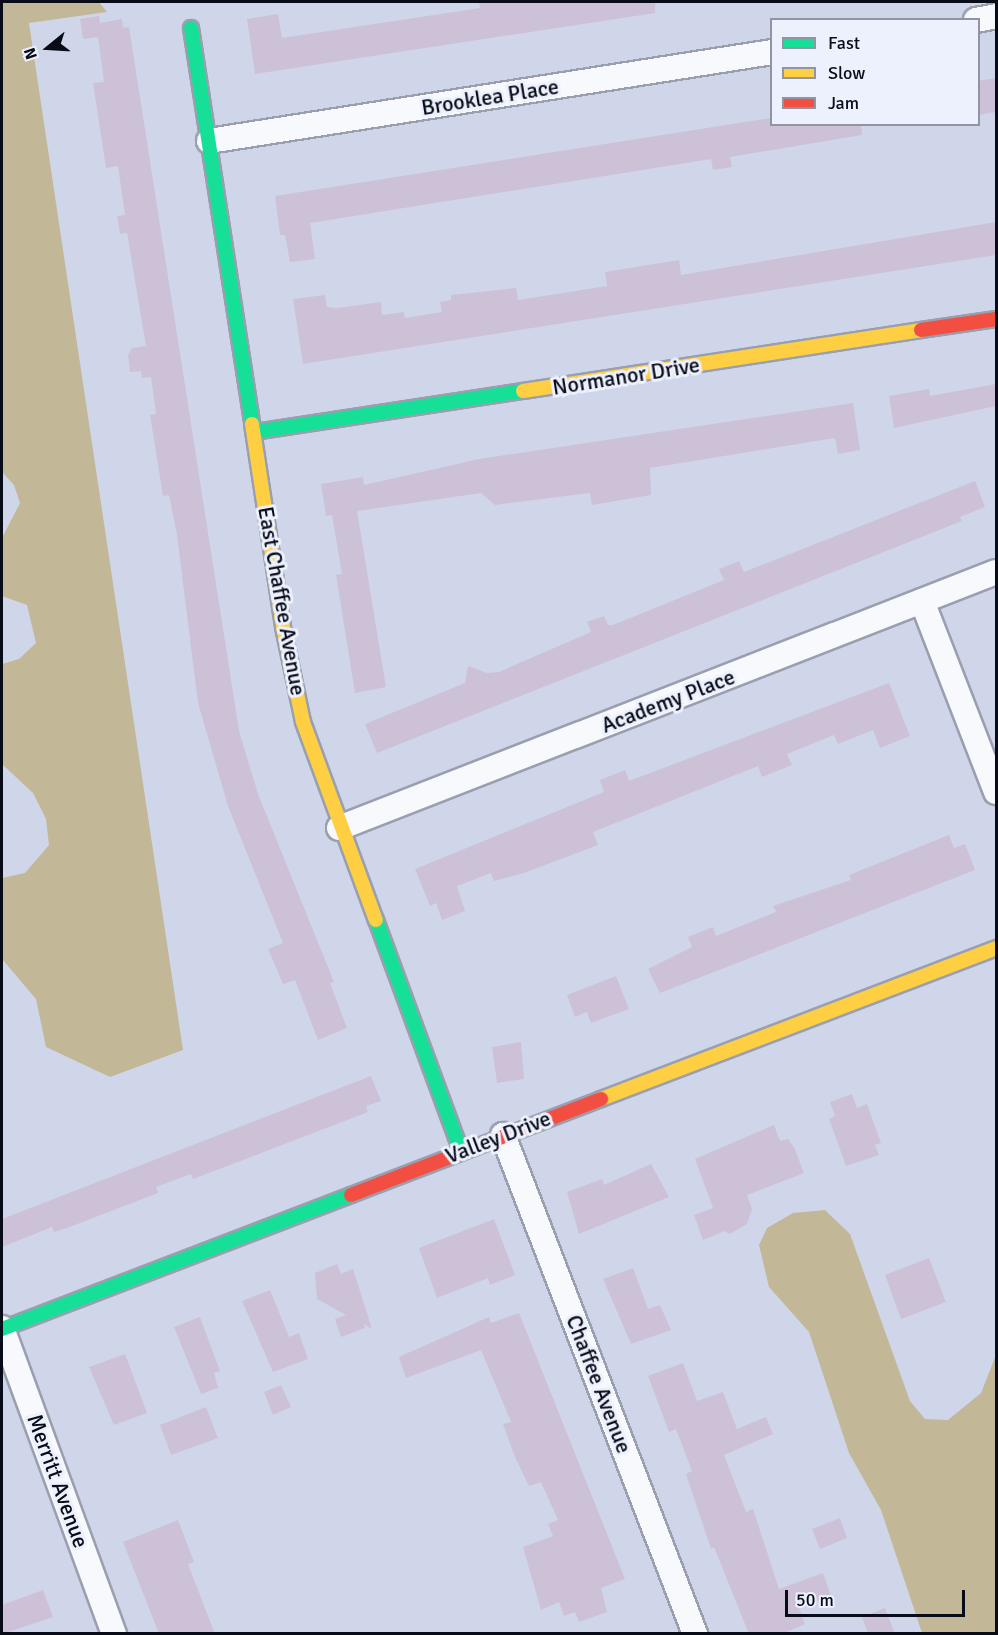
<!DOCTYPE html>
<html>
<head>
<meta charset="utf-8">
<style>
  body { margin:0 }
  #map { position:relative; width:998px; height:1635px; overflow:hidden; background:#cfd6ea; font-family:Signika,sans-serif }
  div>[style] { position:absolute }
  .green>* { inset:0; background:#c2b898 }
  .building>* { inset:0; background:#cdc1d7 }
  .roads { filter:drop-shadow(2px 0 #9a9faf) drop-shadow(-2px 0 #9a9faf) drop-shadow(0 2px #9a9faf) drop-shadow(0 -2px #9a9faf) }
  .street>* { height:24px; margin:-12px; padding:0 12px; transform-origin:12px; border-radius:12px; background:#f8f9fc }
  .fast>* { height:14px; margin:-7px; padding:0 7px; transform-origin:7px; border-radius:7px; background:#16e098 }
  .slow>* { height:14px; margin:-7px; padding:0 7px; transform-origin:7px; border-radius:7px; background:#ffcf43 }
  .jam>* { height:14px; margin:-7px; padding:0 7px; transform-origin:7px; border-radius:7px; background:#f24e42 }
  span { translate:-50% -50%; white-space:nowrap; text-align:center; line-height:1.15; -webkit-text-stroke:6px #edf1fd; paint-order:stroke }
  .street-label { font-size:22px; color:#080c18 }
  .frame { position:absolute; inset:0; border:3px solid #080c18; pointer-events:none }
  .legend { position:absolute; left:770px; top:18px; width:210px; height:108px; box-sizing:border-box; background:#edf1fd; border:2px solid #9195a1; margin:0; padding:8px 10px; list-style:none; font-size:18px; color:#080c18 }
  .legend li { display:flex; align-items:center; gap:12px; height:30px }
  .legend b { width:30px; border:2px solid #9195a1 }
  .north { position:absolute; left:18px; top:18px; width:60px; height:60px; -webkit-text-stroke:4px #edf1fd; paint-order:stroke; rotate:252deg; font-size:16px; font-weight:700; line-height:24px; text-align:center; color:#080c18 }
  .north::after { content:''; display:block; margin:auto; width:21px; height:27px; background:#080c18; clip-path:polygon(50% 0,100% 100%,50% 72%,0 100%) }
  .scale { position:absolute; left:785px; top:1590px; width:180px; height:27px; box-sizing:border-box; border:3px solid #080c18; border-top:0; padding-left:8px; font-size:18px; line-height:21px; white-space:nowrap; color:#080c18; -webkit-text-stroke:4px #edf1fd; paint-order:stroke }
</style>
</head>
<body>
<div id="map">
  <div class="green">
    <div style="clip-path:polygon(2px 2px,99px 2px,107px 12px,29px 23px,183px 1050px,110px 1077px,46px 1047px,36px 999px,2px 959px,2px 878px,25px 873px,49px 845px,46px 819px,33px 793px,2px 764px,2px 664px,19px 659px,36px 643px,27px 605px,2px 596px,2px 538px,20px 503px,14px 485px,2px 472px)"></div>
    <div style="clip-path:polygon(825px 1210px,850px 1234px,910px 1401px,925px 1419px,948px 1420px,981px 1393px,996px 1355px,996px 1633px,922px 1633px,881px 1510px,849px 1453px,809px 1332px,769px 1287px,759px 1245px,767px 1228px,793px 1213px)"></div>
  </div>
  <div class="building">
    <div style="clip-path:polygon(479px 2px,655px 2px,655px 13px,255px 74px,247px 19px,278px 14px,282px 38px,480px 8px)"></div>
    <div style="clip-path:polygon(99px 16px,100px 23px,122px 19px,123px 28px,129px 27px,239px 731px,258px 794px,334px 982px,330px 983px,347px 1028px,318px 1040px,295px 980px,283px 984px,268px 949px,283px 943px,228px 806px,198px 703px,177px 535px,169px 495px,163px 496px,150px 415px,156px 414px,151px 377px,142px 378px,141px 371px,130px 372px,128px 355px,132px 348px,146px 346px,127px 233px,120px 234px,117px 216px,125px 215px,118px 166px,106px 168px,93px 83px,104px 82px,98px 37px,83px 39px,80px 19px)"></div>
    <div style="clip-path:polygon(996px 78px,996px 112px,978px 115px,978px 81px)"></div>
    <div style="clip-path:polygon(771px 118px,771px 124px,861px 124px,862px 135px,730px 157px,732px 167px,713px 170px,711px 159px,310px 223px,315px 259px,290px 262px,285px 235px,280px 235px,275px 196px)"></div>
    <div style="clip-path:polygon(996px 222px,996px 255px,303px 364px,293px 299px,325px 295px,327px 307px,337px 308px,381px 302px,382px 315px,404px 312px,405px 318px,442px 312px,440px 302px,451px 300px,451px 295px,516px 288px,518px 300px,607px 286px,605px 272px,679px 260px,681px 275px)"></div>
    <div style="clip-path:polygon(996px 384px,996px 406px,894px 428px,889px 396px,929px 389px,930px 396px)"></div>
    <div style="clip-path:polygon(853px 403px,860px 450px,838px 454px,835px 438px,650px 468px,651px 495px,592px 505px,590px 493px,495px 505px,481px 493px,357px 511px,386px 687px,355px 693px,336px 575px,342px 574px,332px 515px,326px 516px,321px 484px,363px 477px,364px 485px,479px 459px)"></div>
    <div style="clip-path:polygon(975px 481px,985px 507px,960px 517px,962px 521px,377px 753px,365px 724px,465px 683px,468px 666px,487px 673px,499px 672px,591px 632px,587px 622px,604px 616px,608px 625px,613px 625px,724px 580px,719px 569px,739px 561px,744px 572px)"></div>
    <div style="clip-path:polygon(889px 683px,910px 736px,880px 748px,873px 730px,838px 744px,834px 735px,787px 754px,792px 765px,762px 777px,758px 766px,593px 832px,598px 845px,524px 873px,494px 881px,491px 873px,457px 886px,465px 911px,442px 920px,436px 903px,430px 906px,415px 869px,604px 792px,600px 780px,625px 770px,629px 781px)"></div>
    <div style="clip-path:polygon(949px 835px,954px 848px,965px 844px,975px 870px,660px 993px,648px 969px,692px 947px,688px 937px,713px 927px,716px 936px,776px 912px,773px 906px,851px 880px,849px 875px)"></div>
    <div style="clip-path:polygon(616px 976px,629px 1009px,591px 1023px,587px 1012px,575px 1017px,567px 995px)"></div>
    <div style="clip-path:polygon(521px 1042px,524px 1079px,497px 1083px,492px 1047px)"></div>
    <div style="clip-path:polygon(371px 1076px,381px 1101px,366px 1106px,368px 1112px,193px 1179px,191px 1174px,156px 1187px,158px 1193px,67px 1228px,54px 1232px,52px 1227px,2px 1247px,2px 1219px)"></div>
    <div style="clip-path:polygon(852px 1094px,857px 1108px,867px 1104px,881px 1143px,875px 1145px,879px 1155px,846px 1166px,829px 1119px,835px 1116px,830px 1102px)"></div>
    <div style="clip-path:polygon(774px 1125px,780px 1141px,788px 1139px,794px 1147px,804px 1173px,747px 1195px,752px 1209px,747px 1224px,730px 1234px,725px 1231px,703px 1240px,694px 1215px,713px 1208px,695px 1159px)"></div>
    <div style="clip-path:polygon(651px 1164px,669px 1197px,579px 1234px,567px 1192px,602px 1179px,604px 1185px)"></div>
    <div style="clip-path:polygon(494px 1219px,515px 1275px,490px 1285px,488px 1278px,437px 1298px,419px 1248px)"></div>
    <div style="clip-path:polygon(929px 1258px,946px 1302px,901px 1319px,885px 1275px)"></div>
    <div style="clip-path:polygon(337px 1264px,341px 1274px,353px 1269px,372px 1329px,364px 1324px,365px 1328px,341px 1337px,335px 1319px,346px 1315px,317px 1299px,315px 1273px)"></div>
    <div style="clip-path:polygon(633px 1268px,648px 1309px,660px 1305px,671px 1330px,631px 1344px,603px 1279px)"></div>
    <div style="clip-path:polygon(270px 1290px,289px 1337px,299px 1333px,308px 1359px,273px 1372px,242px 1301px)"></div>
    <div style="clip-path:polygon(519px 1313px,625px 1579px,601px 1588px,607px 1612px,579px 1622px,575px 1612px,564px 1616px,559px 1602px,541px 1610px,523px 1547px,553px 1536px,548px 1524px,558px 1520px,541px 1482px,529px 1486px,515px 1457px,503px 1424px,511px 1422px,481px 1350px,406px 1378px,399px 1357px,489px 1317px,491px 1323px)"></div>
    <div style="clip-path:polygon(200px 1317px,220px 1371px,214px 1373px,218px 1388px,201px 1394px,174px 1327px)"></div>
    <div style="clip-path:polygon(125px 1354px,147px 1413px,114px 1425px,89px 1367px)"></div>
    <div style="clip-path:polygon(683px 1363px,697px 1401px,723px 1392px,737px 1429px,766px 1417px,773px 1434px,724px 1455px,746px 1512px,753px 1509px,779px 1589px,823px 1573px,831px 1596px,799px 1608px,805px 1624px,782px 1634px,749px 1634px,714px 1547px,711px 1549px,686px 1474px,692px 1471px,676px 1429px,669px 1432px,648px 1376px)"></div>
    <div style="clip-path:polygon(281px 1385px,291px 1407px,273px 1415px,264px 1392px)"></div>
    <div style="clip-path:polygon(206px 1407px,218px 1438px,171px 1455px,160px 1425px)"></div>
    <div style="clip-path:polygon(840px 1518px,847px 1538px,820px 1549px,812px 1529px)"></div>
    <div style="clip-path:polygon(178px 1520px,194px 1562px,188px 1564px,215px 1634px,159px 1634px,123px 1542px)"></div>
    <div style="clip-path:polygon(43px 1590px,53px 1617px,2px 1634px,2px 1605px)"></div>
    <div style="clip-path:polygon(885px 1608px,895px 1634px,868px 1634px,862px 1617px)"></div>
  </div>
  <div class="roads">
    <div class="street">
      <div style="left:976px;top:20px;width:20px;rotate:-11deg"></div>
      <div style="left:209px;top:141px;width:570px;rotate:-8.98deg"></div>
      <div style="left:922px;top:601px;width:205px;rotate:68.8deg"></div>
      <div style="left:339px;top:828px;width:705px;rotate:-21.29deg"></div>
      <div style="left:503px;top:1135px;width:535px;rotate:68.95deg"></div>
      <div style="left:2px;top:1328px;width:326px;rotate:69.9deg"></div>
    </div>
    <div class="fast">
      <div style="left:191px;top:28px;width:401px;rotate:81.2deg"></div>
      <div style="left:254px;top:432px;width:272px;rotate:-8.7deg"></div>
      <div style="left:376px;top:920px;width:246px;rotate:69.8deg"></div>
      <div style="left:2px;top:1329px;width:374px;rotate:-21deg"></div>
    </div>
    <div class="slow">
      <div style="left:523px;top:391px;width:403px;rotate:-8.7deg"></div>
      <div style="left:252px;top:424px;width:205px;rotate:81.3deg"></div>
      <div style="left:283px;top:627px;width:97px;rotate:78.1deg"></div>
      <div style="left:303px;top:722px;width:211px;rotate:69.8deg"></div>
      <div style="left:601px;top:1099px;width:423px;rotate:-20.9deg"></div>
    </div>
    <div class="jam">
      <div style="left:921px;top:330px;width:76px;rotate:-8.3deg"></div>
      <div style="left:351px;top:1195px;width:268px;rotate:-21deg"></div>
    </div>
  </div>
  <div class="street-label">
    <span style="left:490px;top:97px;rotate:-9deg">Brooklea Place</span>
    <span style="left:626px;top:376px;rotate:-9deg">Normanor Drive</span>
    <span style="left:282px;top:601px;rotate:80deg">East Chaffee Avenue</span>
    <span style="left:668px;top:701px;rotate:-21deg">Academy Place</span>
    <span style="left:498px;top:1137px;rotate:-21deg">Valley Drive</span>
    <span style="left:599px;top:1384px;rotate:69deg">Chaffee Avenue</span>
    <span style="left:58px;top:1481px;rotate:70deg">Merritt Avenue</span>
  </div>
  <div class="frame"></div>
  <ul class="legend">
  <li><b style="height:8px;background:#16e098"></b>Fast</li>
  <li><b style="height:8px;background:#ffcf43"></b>Slow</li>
  <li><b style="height:8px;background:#f24e42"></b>Jam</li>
  </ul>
  <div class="north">N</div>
  <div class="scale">50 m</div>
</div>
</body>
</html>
